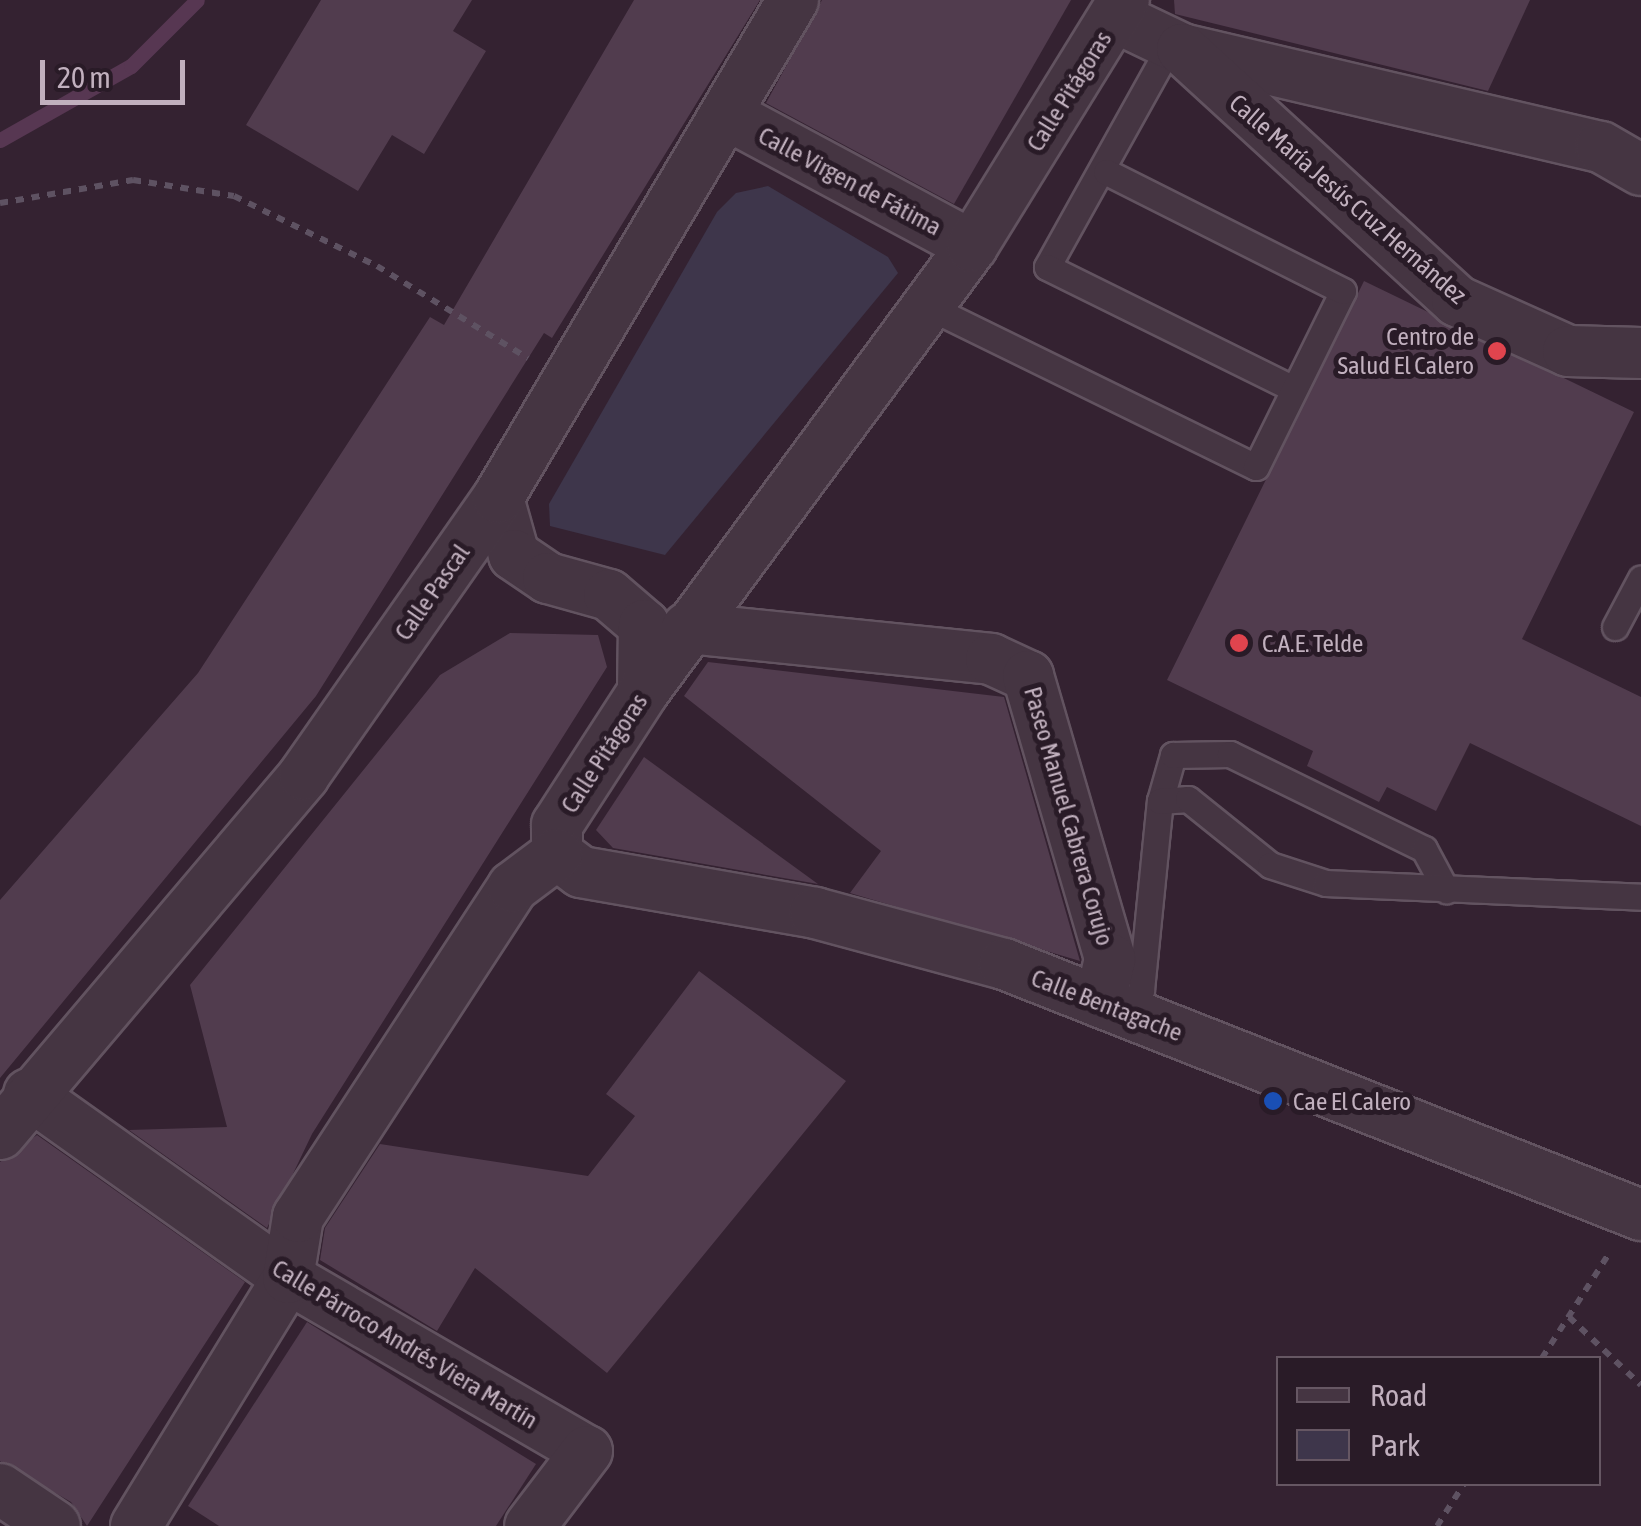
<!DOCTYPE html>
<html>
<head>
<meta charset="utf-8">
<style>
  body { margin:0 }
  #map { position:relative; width:1641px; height:1526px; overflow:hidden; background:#342231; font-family:"Asap Condensed",sans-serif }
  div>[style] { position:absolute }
  .green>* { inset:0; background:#3e364b }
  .stream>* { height:15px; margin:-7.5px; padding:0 7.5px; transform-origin:7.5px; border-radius:7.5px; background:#573752 }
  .building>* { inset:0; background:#513c4e }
  .path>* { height:6px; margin-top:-3px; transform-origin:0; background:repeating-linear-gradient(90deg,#5e5262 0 8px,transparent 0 16px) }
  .roads { filter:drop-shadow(2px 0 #625360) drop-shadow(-2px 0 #625360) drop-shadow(0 2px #625360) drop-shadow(0 -2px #625360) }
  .lane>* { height:25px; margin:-12.5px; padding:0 12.5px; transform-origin:12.5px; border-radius:12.5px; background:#453542 }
  .street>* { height:50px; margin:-25px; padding:0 25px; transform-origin:25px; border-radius:25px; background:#453542 }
  .dots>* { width:28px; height:28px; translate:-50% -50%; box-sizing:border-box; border:5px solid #291b27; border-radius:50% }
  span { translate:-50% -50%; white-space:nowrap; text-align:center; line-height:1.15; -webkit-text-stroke:10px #291b27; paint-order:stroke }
  .street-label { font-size:25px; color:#c1b0be }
  .poi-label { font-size:25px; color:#c1b0be }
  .right { translate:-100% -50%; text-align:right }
  .left { translate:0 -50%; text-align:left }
  .legend { position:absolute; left:1276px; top:1356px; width:325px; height:130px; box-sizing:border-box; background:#291b27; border:2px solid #665763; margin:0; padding:12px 18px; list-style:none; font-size:30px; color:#c1b0be }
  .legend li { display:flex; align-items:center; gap:20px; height:50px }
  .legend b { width:50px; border:2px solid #665763 }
  .scale { position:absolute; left:40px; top:60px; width:145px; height:45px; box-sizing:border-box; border:5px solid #c1b0be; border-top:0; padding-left:12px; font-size:30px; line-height:35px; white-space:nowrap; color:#c1b0be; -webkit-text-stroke:8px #291b27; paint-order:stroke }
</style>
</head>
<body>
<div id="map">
  <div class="green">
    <div style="clip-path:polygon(768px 186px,888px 257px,898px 273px,665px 555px,550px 526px,549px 504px,717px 212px,736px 193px)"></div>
  </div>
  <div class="stream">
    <div style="left:0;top:140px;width:150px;rotate:-29.5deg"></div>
    <div style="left:131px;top:66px;width:93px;rotate:-45deg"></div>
  </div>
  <div class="building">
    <div style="clip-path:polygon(321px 0,472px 0,453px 31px,486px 51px,424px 154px,392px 135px,358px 191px,246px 125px)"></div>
    <div style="clip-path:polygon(634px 0,760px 0,552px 338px,544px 333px,316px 696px,0 1078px,0 900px,198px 673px,430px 317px,444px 325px)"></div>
    <div style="clip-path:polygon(822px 0,1071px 0,954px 204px,766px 103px)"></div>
    <div style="clip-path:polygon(1174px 0,1530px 0,1488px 91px,1175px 14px)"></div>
    <div style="clip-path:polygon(1364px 281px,1634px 412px,1522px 639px,1641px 697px,1641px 826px,1470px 743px,1436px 811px,1387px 787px,1379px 802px,1307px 766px,1313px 751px,1167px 680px)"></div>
    <div style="clip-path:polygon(510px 633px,598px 635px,607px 667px,312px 1134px,267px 1228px,129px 1130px,227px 1127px,190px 985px,440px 675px)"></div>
    <div style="clip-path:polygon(708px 662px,1004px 697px,1080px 961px,850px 893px,881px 851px,684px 696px)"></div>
    <div style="clip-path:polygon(644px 757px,818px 884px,613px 848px,596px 830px)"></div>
    <div style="clip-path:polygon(699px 971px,846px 1081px,607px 1373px,475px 1268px,437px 1331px,320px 1260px,325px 1228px,380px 1144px,588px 1176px,635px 1116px,606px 1094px)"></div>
    <div style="clip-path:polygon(37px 1135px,245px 1282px,87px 1526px,71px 1502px,0 1461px,0 1162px)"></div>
    <div style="clip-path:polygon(307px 1322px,536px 1464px,496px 1526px,219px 1526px,188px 1506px)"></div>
  </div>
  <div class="path">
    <div style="left:0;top:203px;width:135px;rotate:-9.8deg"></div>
    <div style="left:133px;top:180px;width:102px;rotate:9deg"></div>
    <div style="left:234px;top:196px;width:159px;rotate:26.1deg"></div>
    <div style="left:377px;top:266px;width:177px;rotate:31.4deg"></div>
    <div style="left:1569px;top:1317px;width:99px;rotate:43.4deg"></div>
    <div style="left:1542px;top:1358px;width:126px;rotate:-57.3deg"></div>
    <div style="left:1437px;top:1526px;width:50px;rotate:-57.3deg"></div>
  </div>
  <div class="roads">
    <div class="lane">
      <div style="left:1171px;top:44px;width:255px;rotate:119.1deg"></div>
      <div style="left:1047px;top:267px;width:275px;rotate:26.3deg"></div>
      <div style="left:927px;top:306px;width:366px;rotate:26.1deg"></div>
      <div style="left:1256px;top:467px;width:196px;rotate:-63.7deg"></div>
      <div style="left:1343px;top:291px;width:265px;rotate:-153.3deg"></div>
      <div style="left:1615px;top:627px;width:55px;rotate:-62deg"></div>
      <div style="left:1160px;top:801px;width:48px;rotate:-74.2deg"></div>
      <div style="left:1173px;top:755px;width:57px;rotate:-1deg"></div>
      <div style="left:1230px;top:754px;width:216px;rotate:26.1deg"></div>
      <div style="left:1424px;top:849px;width:47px;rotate:61.8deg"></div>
      <div style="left:1129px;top:1013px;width:26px;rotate:-62deg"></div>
      <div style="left:1141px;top:990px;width:190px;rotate:-84.3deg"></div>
      <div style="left:1160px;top:801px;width:28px;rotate:-4deg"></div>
      <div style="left:1188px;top:799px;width:105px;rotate:38.8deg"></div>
      <div style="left:1270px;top:865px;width:59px;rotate:17.8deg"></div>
      <div style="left:1326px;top:883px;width:315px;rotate:2.5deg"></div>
    </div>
    <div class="street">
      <div style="left:1115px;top:17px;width:74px;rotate:25.5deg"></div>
      <div style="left:1182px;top:49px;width:430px;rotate:13.2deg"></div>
      <div style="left:1601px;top:147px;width:46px;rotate:29.9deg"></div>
      <div style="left:1182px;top:49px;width:373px;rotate:42.5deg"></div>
      <div style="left:1457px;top:301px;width:122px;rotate:24.2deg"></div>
      <div style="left:1568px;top:351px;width:73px;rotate:1.6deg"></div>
      <div style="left:728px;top:115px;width:277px;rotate:28.2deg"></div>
      <div style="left:498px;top:498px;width:59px;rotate:74.3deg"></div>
      <div style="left:514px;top:555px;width:41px;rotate:34.1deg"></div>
      <div style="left:548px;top:578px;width:63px;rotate:15.6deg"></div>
      <div style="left:609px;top:595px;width:46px;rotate:40.6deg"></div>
      <div style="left:644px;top:625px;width:67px;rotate:90.9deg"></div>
      <div style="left:687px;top:628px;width:306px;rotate:5.8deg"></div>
      <div style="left:991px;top:659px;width:41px;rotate:24.7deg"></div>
      <div style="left:1028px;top:676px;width:295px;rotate:73.8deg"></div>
      <div style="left:1110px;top:959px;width:44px;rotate:103.1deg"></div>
      <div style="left:557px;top:854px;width:30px;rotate:37deg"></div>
      <div style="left:581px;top:872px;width:238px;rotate:9.9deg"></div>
      <div style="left:815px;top:913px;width:196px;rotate:15.1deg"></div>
      <div style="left:1004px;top:964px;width:685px;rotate:21.51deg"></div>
      <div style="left:557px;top:854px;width:29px;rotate:-90deg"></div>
      <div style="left:557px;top:825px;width:158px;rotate:-57.1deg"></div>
      <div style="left:643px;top:692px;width:554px;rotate:-53.58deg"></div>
      <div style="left:972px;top:246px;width:289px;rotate:-58.3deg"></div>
      <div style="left:29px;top:1094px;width:318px;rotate:35.4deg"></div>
      <div style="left:288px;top:1278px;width:345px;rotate:30.1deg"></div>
      <div style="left:587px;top:1451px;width:94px;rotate:127.2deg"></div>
      <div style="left:0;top:1134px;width:470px;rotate:-49.7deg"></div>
      <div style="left:304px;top:775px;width:338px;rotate:-55deg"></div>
      <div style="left:498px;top:498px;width:579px;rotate:-59.36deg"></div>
      <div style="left:0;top:1489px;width:66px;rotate:33.9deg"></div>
      <div style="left:136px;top:1526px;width:291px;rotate:-58.5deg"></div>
      <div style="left:288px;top:1278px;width:62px;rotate:-80.7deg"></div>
      <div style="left:298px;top:1217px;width:394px;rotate:-56.9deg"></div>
      <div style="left:513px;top:887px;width:55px;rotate:-36.9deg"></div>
    </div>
  </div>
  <div class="dots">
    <div style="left:1497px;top:351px;background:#e0444e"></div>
    <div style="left:1239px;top:643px;background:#e0444e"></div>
    <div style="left:1273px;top:1101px;background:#1a4fb4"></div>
  </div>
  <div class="street-label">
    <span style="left:1069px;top:91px;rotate:-58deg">Calle Pitágoras</span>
    <span style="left:850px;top:181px;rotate:28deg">Calle Virgen de Fátima</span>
    <span style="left:1348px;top:199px;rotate:41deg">Calle María Jesús Cruz Hernández</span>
    <span style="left:432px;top:592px;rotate:-55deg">Calle Pascal</span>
    <span style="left:604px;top:753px;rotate:-57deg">Calle Pitágoras</span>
    <span style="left:1069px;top:816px;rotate:74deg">Paseo Manuel Cabrera Corujo</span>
    <span style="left:1107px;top:1005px;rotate:21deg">Calle Bentagache</span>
    <span style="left:405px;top:1344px;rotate:31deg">Calle Párroco Andrés Viera Martín</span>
  </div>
  <div class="poi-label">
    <span class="right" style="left:1474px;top:351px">Centro de<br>Salud El Calero</span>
    <span class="left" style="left:1262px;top:643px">C.A.E. Telde</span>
    <span class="left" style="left:1293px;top:1101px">Cae El Calero</span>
  </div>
  <ul class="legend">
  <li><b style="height:12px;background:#453542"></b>Road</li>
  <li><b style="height:28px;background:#3e364b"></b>Park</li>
  </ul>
  <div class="scale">20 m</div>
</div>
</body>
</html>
